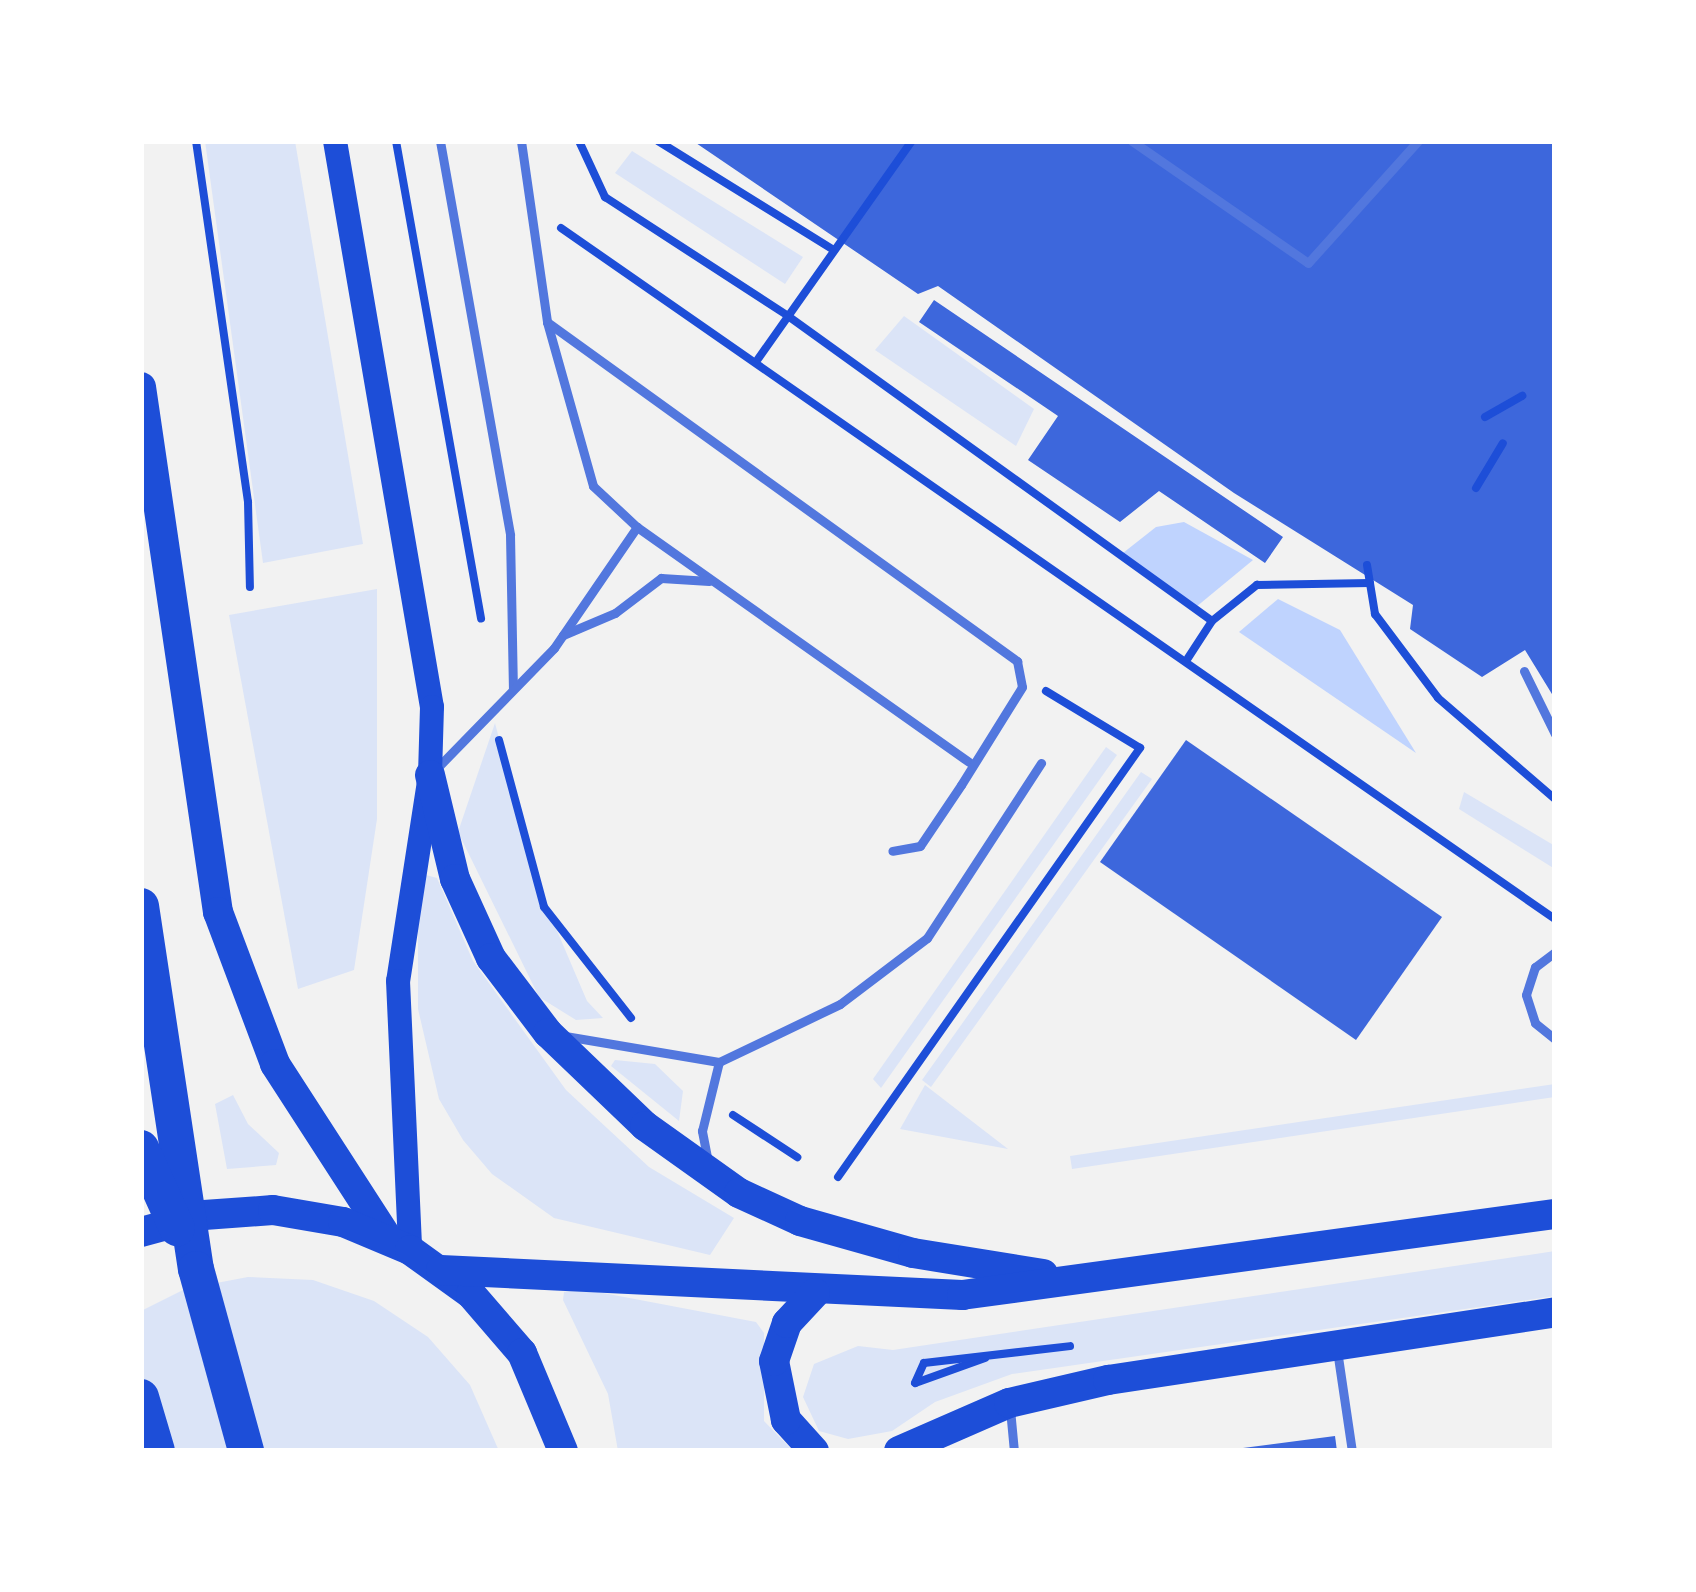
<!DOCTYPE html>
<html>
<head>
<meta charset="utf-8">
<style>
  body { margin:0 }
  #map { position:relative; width:1696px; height:1592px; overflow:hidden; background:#f2f2f2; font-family:"Sofia Sans Condensed",sans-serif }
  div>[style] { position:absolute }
  .green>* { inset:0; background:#dbe4f7 }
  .water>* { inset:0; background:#bfd3fe }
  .building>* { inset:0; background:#3d67dc }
  .path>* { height:8px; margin:-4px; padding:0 4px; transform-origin:4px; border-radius:4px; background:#1d4ed8 }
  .service>* { height:9px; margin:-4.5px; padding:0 4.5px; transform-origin:4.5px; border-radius:4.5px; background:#5277de }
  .secondary>* { height:24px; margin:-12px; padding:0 12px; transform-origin:12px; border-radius:12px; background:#1d4ed8 }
  .primary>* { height:30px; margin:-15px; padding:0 15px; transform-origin:15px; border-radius:15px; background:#1d4ed8 }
  .motorway>* { height:36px; margin:-18px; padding:0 18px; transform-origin:18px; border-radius:18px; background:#1d4ed8 }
  span { translate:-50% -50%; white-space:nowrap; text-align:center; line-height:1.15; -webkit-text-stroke:9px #fff; paint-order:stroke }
  .frame { position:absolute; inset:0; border:144px solid #fff; pointer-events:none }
</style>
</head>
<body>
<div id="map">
  <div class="green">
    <div style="clip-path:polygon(205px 141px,295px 141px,363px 544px,263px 563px)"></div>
    <div style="clip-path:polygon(632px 151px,803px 257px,785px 284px,615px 173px)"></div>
    <div style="clip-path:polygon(904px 316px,1034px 409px,1016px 446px,875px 350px)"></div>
    <div style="clip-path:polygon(377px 589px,377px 819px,354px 970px,298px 989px,229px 615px)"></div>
    <div style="clip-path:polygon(495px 723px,537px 884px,587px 1001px,603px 1018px,576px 1020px,539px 997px,458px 832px)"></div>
    <div style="clip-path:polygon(1106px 747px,1117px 755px,881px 1088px,873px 1079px)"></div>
    <div style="clip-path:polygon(1141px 772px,1152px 779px,931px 1087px,922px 1080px)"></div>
    <div style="clip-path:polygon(1464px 792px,1555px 846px,1555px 869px,1459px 809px)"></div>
    <div style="clip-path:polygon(426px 875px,437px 878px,473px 961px,566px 1090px,649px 1167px,734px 1218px,710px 1255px,554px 1218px,492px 1174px,463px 1140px,439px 1099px,418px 1009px,418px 904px)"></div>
    <div style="clip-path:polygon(615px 1060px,655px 1064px,683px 1091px,679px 1121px,611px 1066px)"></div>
    <div style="clip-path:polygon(1555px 1084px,1555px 1097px,1072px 1169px,1070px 1156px)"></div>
    <div style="clip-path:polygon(925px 1085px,1008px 1149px,900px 1129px)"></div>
    <div style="clip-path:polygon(233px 1095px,248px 1124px,279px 1153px,276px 1165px,227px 1169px,215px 1104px)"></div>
    <div style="clip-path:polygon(1555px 1251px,1555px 1296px,1012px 1374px,935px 1402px,892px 1431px,848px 1439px,819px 1431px,803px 1397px,814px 1364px,858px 1346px,893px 1350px)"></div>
    <div style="clip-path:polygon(248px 1277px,313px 1280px,374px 1301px,428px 1337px,470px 1385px,499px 1451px,141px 1451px,141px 1311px,185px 1289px)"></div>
    <div style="clip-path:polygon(582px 1289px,756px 1322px,764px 1333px,764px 1421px,793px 1451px,618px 1451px,608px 1394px,563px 1300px,564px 1292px)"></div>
  </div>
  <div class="water">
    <div style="clip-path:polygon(1184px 522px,1253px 560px,1196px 607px,1123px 553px,1156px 527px)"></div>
    <div style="clip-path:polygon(1278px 599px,1340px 630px,1416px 753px,1239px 632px)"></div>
  </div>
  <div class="building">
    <div style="clip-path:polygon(693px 141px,1555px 141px,1555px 699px,1525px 650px,1482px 677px,1410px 629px,1413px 605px,1234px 493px,938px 286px,918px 294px)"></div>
    <div style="clip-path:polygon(934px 300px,1283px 537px,1265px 563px,1159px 491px,1120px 522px,1028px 460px,1058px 416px,919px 322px)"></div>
    <div style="clip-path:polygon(1186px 740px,1442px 917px,1356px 1040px,1100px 862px)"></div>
    <div style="clip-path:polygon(1335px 1436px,1337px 1451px,1243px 1451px,1243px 1448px)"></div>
  </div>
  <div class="path">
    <div style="left:196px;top:141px;width:365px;rotate:81.8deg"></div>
    <div style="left:248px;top:502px;width:85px;rotate:88.7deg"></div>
    <div style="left:396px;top:141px;width:485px;rotate:79.9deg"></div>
    <div style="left:579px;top:141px;width:62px;rotate:65.1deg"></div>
    <div style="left:605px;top:197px;width:218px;rotate:33deg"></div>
    <div style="left:788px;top:316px;width:522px;rotate:35.73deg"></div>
    <div style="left:658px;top:141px;width:207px;rotate:31.8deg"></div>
    <div style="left:561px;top:228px;width:1211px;rotate:34.81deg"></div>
    <div style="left:758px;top:359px;width:267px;rotate:-54.8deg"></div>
    <div style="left:1485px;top:417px;width:43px;rotate:-29.6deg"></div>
    <div style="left:1476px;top:488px;width:52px;rotate:-59deg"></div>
    <div style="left:1367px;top:565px;width:50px;rotate:80.7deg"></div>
    <div style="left:1375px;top:614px;width:105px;rotate:53.1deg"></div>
    <div style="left:1438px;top:698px;width:155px;rotate:40.8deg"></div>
    <div style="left:1188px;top:658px;width:44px;rotate:-57deg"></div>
    <div style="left:1212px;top:621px;width:58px;rotate:-38.7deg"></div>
    <div style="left:1257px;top:585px;width:113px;rotate:-1deg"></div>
    <div style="left:499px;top:740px;width:173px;rotate:74.9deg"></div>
    <div style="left:544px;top:907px;width:141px;rotate:51.9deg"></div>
    <div style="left:733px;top:1115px;width:77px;rotate:33.3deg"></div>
    <div style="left:838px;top:1177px;width:525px;rotate:-54.86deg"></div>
    <div style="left:1140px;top:748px;width:110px;rotate:-148.8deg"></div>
    <div style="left:985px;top:1358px;width:74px;rotate:160.3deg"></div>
    <div style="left:915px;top:1383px;width:22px;rotate:-66deg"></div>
    <div style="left:924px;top:1363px;width:147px;rotate:-6.6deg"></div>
  </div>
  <div class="service">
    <div style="left:440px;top:141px;width:400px;rotate:79.9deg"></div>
    <div style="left:510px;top:535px;width:154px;rotate:88.9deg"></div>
    <div style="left:521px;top:141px;width:183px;rotate:81.8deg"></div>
    <div style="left:547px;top:322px;width:170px;rotate:74.3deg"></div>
    <div style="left:593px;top:486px;width:60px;rotate:43deg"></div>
    <div style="left:637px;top:527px;width:407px;rotate:35.3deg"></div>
    <div style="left:1132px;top:141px;width:214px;rotate:34.7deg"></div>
    <div style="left:1308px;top:263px;width:164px;rotate:-48deg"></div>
    <div style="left:547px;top:322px;width:580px;rotate:35.8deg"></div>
    <div style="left:1017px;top:661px;width:26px;rotate:79deg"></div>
    <div style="left:1022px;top:687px;width:115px;rotate:121.9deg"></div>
    <div style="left:961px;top:785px;width:73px;rotate:123.9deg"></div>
    <div style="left:920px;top:846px;width:28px;rotate:170deg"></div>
    <div style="left:563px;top:635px;width:56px;rotate:-22.9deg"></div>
    <div style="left:615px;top:613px;width:58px;rotate:-37.3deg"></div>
    <div style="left:661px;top:578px;width:48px;rotate:3.6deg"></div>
    <div style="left:1524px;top:671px;width:70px;rotate:63.8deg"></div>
    <div style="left:438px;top:767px;width:166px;rotate:-45.7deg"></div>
    <div style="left:554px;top:648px;width:147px;rotate:-55.6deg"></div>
    <div style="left:1555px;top:952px;width:25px;rotate:143deg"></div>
    <div style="left:1535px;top:967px;width:29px;rotate:108deg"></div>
    <div style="left:1526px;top:995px;width:29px;rotate:72deg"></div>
    <div style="left:1535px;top:1023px;width:26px;rotate:39deg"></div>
    <div style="left:565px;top:1036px;width:156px;rotate:9.6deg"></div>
    <div style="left:719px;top:1062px;width:134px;rotate:-25.6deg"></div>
    <div style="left:840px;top:1004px;width:109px;rotate:-37.2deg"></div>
    <div style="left:927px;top:938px;width:209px;rotate:-56.9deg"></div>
    <div style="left:708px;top:1162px;width:32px;rotate:-101deg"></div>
    <div style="left:702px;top:1131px;width:71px;rotate:-76.2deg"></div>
    <div style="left:1337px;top:1350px;width:102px;rotate:81.6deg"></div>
    <div style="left:1010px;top:1409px;width:42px;rotate:84.6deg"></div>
  </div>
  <div class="secondary">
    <div style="left:335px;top:141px;width:574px;rotate:80.28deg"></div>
    <div style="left:432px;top:707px;width:68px;rotate:91.7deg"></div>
    <div style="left:430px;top:775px;width:208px;rotate:98.8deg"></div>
    <div style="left:398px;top:981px;width:269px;rotate:87.4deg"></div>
  </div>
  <div class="primary">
    <div style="left:141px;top:387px;width:531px;rotate:81.66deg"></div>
    <div style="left:218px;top:912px;width:162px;rotate:69.4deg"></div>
    <div style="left:275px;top:1064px;width:210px;rotate:57.1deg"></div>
    <div style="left:430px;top:775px;width:107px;rotate:76.5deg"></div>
    <div style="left:455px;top:879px;width:87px;rotate:65.5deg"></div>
    <div style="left:491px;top:958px;width:94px;rotate:52.8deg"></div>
    <div style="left:548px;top:1033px;width:134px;rotate:43.8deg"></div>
    <div style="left:645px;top:1126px;width:115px;rotate:35.5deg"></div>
    <div style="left:739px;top:1193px;width:67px;rotate:24.7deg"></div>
    <div style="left:800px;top:1221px;width:117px;rotate:15.8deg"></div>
    <div style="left:913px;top:1253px;width:132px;rotate:9.2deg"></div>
    <div style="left:141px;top:1232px;width:65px;rotate:-15.1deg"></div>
    <div style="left:204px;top:1215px;width:69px;rotate:-4.1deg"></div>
    <div style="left:273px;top:1210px;width:71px;rotate:9.7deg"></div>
    <div style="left:343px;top:1222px;width:73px;rotate:22.7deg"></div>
    <div style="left:410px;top:1250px;width:75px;rotate:35.8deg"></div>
    <div style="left:471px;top:1294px;width:78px;rotate:49.2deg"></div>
    <div style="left:522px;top:1353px;width:106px;rotate:67.3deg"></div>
    <div style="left:441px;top:1270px;width:522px;rotate:2.75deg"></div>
    <div style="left:962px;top:1295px;width:599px;rotate:-7.78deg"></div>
    <div style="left:814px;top:1451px;width:42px;rotate:-132.1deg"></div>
    <div style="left:786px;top:1420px;width:60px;rotate:-101.5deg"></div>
    <div style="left:774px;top:1361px;width:40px;rotate:-71.1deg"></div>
    <div style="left:787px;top:1323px;width:41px;rotate:-47deg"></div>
    <div style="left:899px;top:1451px;width:120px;rotate:-23.6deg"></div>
    <div style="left:1009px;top:1403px;width:102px;rotate:-13.1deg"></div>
    <div style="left:1108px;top:1380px;width:452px;rotate:-8.6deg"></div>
  </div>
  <div class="motorway">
    <div style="left:141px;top:906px;width:367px;rotate:81.4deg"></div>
    <div style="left:196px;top:1269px;width:189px;rotate:74.6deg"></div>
    <div style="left:141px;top:1148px;width:88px;rotate:65.8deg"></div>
    <div style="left:141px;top:1397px;width:56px;rotate:73.5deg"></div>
  </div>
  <div class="frame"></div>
</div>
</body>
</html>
